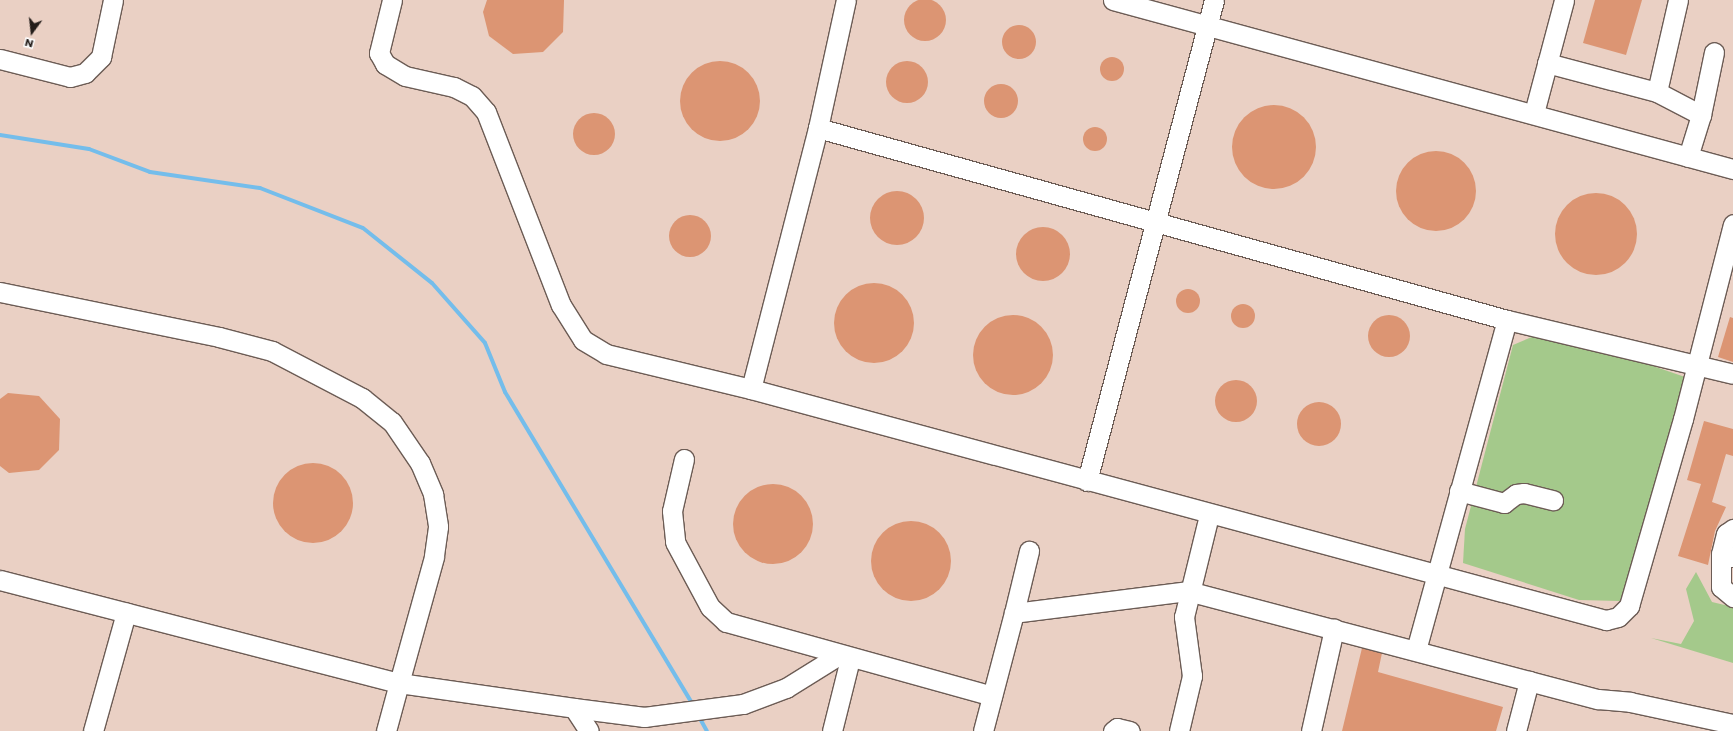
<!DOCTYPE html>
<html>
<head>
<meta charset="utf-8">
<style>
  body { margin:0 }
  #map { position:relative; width:1733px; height:731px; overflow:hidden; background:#efddd5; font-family:Poppins,sans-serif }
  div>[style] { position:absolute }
  .built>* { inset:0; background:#ead0c4 }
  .green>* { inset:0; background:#a4c98b }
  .stream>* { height:4px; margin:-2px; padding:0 2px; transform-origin:2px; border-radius:2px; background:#74bdeb }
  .building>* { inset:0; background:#dc9573 }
  .round { border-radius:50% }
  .roads { filter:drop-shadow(1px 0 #6c5c55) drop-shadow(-1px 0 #6c5c55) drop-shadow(0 1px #6c5c55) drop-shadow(0 -1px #6c5c55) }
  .minor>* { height:19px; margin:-9.5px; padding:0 9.5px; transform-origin:9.5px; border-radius:9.5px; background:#fff }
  span { translate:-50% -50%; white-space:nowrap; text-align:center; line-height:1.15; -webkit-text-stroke:3px #fff; paint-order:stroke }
  .north { position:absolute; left:12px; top:12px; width:40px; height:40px; -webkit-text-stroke:3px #fff; paint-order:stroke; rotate:195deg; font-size:11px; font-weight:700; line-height:16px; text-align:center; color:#241d1a }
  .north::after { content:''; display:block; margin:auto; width:14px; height:18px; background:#241d1a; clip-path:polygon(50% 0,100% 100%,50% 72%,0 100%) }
</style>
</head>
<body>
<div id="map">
  <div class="built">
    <div style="clip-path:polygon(0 0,1733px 0,1733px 731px,0 731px)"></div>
  </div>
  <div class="green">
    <div style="clip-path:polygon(1548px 330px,1685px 377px,1682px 406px,1620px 601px,1579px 600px,1463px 563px,1465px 529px,1513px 345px)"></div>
    <div style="clip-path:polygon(1696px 572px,1712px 602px,1733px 607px,1733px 663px,1651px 638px,1681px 644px,1694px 621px,1686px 589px)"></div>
  </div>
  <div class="stream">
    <div style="left:0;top:135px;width:90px;rotate:8.9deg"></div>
    <div style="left:89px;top:149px;width:65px;rotate:20.7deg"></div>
    <div style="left:150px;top:172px;width:111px;rotate:8.3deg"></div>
    <div style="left:260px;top:188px;width:110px;rotate:21.2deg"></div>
    <div style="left:363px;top:228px;width:88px;rotate:38.6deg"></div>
    <div style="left:432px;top:283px;width:80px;rotate:48.5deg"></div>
    <div style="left:485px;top:343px;width:53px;rotate:67.8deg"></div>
    <div style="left:505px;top:392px;width:365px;rotate:59deg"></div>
    <div style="left:698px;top:715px;width:18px;rotate:61deg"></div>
  </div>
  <div class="building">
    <div class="round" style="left:904px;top:-1px;width:42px;height:42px"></div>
    <div style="clip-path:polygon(487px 0,564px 0,563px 32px,543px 52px,513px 54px,489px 36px,483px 12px)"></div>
    <div style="clip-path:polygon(1595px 0,1642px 0,1626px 55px,1583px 43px)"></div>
    <div class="round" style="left:1002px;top:25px;width:34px;height:34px"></div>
    <div class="round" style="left:1100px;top:57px;width:24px;height:24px"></div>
    <div class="round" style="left:886px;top:61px;width:42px;height:42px"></div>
    <div class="round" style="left:680px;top:61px;width:80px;height:80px"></div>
    <div class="round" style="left:984px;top:84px;width:34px;height:34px"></div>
    <div class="round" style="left:1232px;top:105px;width:84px;height:84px"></div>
    <div class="round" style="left:573px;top:113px;width:42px;height:42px"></div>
    <div class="round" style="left:1083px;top:127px;width:24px;height:24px"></div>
    <div class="round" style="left:1396px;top:151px;width:80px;height:80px"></div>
    <div class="round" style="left:870px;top:191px;width:54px;height:54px"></div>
    <div class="round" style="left:1555px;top:193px;width:82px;height:82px"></div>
    <div class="round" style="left:669px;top:215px;width:42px;height:42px"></div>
    <div class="round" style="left:1016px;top:227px;width:54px;height:54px"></div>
    <div class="round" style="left:834px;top:283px;width:80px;height:80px"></div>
    <div class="round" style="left:1176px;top:289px;width:24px;height:24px"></div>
    <div class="round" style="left:1231px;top:304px;width:24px;height:24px"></div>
    <div class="round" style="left:1368px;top:315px;width:42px;height:42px"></div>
    <div class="round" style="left:973px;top:315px;width:80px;height:80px"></div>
    <div style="clip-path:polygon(1730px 317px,1733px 318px,1733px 362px,1718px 357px)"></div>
    <div class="round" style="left:1215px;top:380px;width:42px;height:42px"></div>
    <div style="clip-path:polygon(8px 393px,39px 396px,60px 419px,59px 450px,39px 470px,9px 473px,0 466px,0 399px)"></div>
    <div class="round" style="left:1297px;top:402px;width:44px;height:44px"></div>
    <div style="clip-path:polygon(1704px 421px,1733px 429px,1733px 456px,1726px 454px,1712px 502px,1726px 507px,1715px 531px,1708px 565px,1678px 556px,1701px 484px,1687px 480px)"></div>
    <div class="round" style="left:273px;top:463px;width:80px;height:80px"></div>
    <div class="round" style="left:733px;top:484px;width:80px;height:80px"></div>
    <div class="round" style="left:871px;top:521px;width:80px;height:80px"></div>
    <div style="clip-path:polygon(1362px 648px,1382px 653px,1378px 672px,1503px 707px,1496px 731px,1342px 731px)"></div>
  </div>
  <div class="roads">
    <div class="minor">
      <div style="left:392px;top:0;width:55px;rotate:103.8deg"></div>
      <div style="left:379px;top:53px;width:13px;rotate:61deg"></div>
      <div style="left:385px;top:64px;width:23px;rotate:31deg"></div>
      <div style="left:405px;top:76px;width:50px;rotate:12.7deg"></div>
      <div style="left:454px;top:87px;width:20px;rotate:27deg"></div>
      <div style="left:472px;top:96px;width:21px;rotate:49deg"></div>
      <div style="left:486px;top:112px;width:207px;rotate:68.8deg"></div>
      <div style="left:561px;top:305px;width:41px;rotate:57.8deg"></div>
      <div style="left:583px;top:340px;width:27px;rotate:31deg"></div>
      <div style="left:606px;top:354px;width:149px;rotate:13.6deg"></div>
      <div style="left:751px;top:389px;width:886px;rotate:15.12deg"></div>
      <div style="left:1606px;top:620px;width:12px;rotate:-14deg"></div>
      <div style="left:1618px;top:617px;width:16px;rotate:-45deg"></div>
      <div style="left:1629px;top:606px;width:195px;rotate:-73.9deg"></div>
      <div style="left:1683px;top:419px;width:201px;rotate:-75.6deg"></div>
      <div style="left:1113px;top:0;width:643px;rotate:15.25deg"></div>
      <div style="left:1678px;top:0;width:94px;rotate:102.9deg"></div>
      <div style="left:1657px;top:92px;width:50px;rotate:27.6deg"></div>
      <div style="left:0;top:59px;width:72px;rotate:14.4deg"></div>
      <div style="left:70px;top:77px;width:16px;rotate:-15deg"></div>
      <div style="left:85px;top:73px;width:23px;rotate:-45deg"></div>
      <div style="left:101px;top:57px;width:58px;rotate:-78.1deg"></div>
      <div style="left:1547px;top:63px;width:114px;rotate:14.8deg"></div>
      <div style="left:1534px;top:113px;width:117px;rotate:-75.1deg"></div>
      <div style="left:818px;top:128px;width:715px;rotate:15.57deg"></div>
      <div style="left:1507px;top:320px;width:232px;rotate:13.4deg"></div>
      <div style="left:1688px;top:157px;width:44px;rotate:-72.8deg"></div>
      <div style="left:1701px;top:115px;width:64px;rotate:-78.3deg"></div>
      <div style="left:0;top:292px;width:224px;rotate:11.6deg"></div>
      <div style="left:219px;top:337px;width:55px;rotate:14.8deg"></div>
      <div style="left:272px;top:351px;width:102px;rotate:27.6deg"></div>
      <div style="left:362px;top:398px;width:38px;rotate:39deg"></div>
      <div style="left:392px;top:422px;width:50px;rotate:55.7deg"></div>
      <div style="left:420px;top:463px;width:34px;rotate:67deg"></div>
      <div style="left:433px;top:494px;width:33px;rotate:81deg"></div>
      <div style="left:438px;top:527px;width:30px;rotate:98deg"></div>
      <div style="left:434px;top:557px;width:131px;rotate:105.5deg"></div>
      <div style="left:399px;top:683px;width:177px;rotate:8.1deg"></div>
      <div style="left:574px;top:708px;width:27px;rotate:57deg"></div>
      <div style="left:751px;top:389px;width:269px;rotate:-75.6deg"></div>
      <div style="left:818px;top:128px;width:131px;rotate:-77.7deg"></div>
      <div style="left:684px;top:459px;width:53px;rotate:103deg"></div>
      <div style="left:672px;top:511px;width:31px;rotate:84deg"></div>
      <div style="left:675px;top:542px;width:74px;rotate:61.7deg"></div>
      <div style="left:710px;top:607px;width:22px;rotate:43deg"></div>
      <div style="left:726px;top:622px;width:276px;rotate:15.5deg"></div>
      <div style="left:1087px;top:481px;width:497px;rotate:-75.2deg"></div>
      <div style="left:1459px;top:491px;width:47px;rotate:14.9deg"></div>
      <div style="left:1504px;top:503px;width:15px;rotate:-37deg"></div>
      <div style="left:1516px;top:494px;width:8px;rotate:-7deg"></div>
      <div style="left:1524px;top:493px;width:30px;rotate:14deg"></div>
      <div style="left:1721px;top:554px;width:33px;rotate:90deg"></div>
      <div style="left:1721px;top:587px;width:16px;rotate:40deg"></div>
      <div style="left:1732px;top:557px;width:11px;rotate:-165deg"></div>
      <div style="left:1721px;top:554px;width:21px;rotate:-76deg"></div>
      <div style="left:1726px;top:534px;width:9px;rotate:-36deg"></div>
      <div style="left:0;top:580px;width:412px;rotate:14.5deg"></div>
      <div style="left:399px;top:683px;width:50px;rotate:105.2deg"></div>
      <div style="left:1014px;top:613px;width:64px;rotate:-76.4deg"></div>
      <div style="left:1416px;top:650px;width:342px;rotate:-74.6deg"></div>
      <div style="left:574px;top:708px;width:71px;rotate:7.3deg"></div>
      <div style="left:644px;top:717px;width:100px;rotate:-7.5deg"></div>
      <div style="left:743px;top:704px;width:46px;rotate:-20.4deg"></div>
      <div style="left:786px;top:688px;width:62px;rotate:-31.9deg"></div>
      <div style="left:93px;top:731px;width:123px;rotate:-74.4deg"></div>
      <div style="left:832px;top:731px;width:74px;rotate:-76deg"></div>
      <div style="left:983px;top:731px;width:122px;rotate:-75.3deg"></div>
      <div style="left:1014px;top:613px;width:175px;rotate:-7.2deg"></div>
      <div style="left:1188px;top:591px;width:424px;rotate:14.8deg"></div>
      <div style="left:1598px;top:699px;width:32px;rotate:5deg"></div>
      <div style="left:1630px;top:702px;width:105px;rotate:12.1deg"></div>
      <div style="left:1113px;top:731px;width:5px;rotate:-37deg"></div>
      <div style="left:1117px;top:728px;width:13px;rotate:13deg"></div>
      <div style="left:1179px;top:731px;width:57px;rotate:-76.7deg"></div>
      <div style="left:1192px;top:676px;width:60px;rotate:-97.7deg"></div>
      <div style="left:1184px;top:617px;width:105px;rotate:-76.2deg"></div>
      <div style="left:1311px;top:731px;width:105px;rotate:-77.3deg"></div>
      <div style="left:1516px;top:731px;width:52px;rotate:-75.4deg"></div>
    </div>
  </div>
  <div class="north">N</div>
</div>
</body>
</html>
